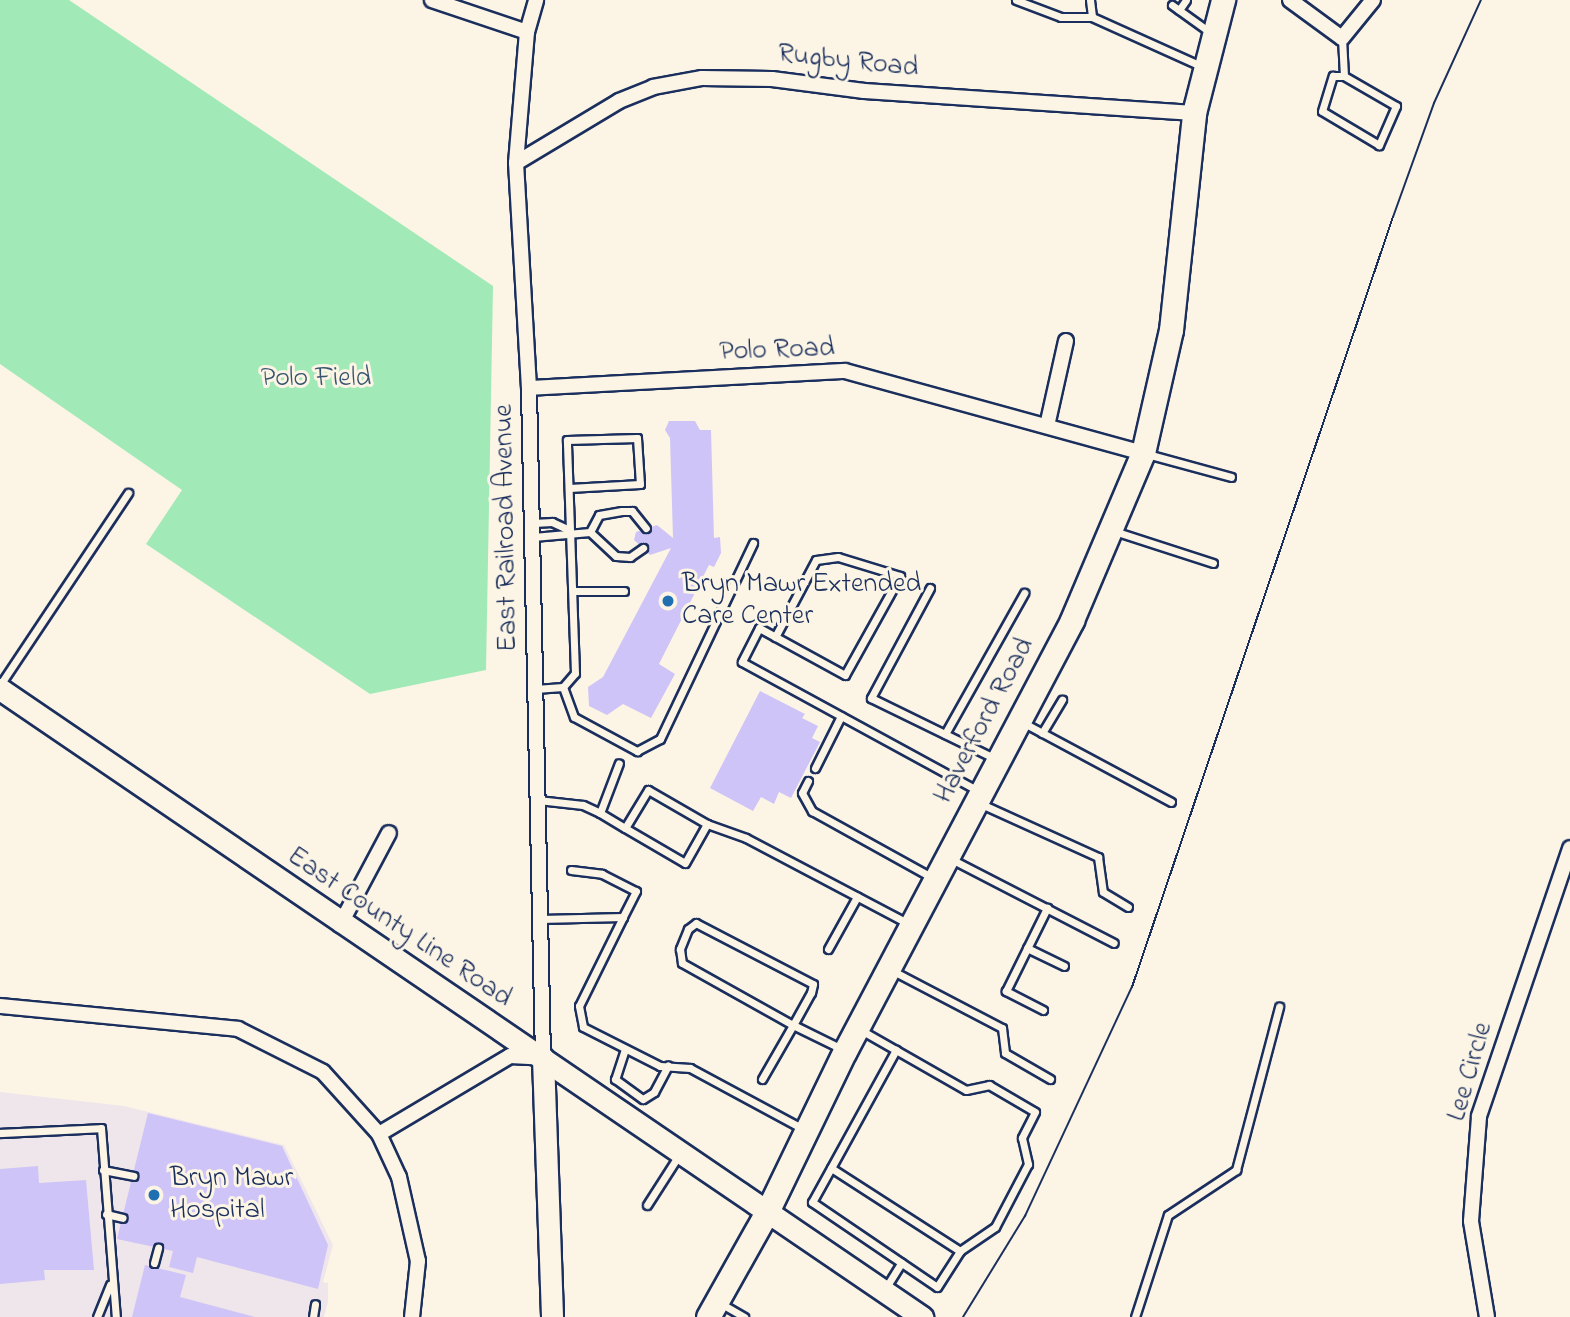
<!DOCTYPE html>
<html>
<head>
<meta charset="utf-8">
<style>
  body { margin:0 }
  #map { position:relative; width:1570px; height:1317px; overflow:hidden; background:#fcf5e5; font-family:"Indie Flower",sans-serif }
  div>[style] { position:absolute }
  .built>* { inset:0; background:#eee6ea }
  .green>* { inset:0; background:#a1e9b6 }
  .building>* { inset:0; background:#cfc4f7 }
  .roads { filter:drop-shadow(2px 0 #1b2f5e) drop-shadow(-2px 0 #1b2f5e) drop-shadow(0 2px #1b2f5e) drop-shadow(0 -2px #1b2f5e) }
  .lane>* { height:7px; margin:-3.5px; padding:0 3.5px; transform-origin:3.5px; border-radius:3.5px; background:#fcf5e5 }
  .street>* { height:14px; margin:-7px; padding:0 7px; transform-origin:7px; border-radius:7px; background:#fcf5e5 }
  .secondary>* { height:21px; margin:-10.5px; padding:0 10.5px; transform-origin:10.5px; border-radius:10.5px; background:#fcf5e5 }
  .primary>* { height:23px; margin:-11.5px; padding:0 11.5px; transform-origin:11.5px; border-radius:11.5px; background:#fcf5e5 }
  .tram>* { height:2px; margin:-1px; padding:0 1px; transform-origin:1px; border-radius:1px; background:#1b2f5e }
  .dots>* { width:19px; height:19px; translate:-50% -50%; box-sizing:border-box; border:4px solid #fcf5e5; border-radius:50% }
  span { translate:-50% -50%; white-space:nowrap; text-align:center; line-height:1.15; -webkit-text-stroke:6px #fcf5e5; paint-order:stroke }
  .street-label { font-size:28px; color:#1b2f5e }
  .park-label { font-size:28px; color:#365470 }
  .poi-label { font-size:28px; color:#1b2f5e }
  .left { translate:0 -50%; text-align:left }
</style>
</head>
<body>
<div id="map">
  <div class="built">
    <div style="clip-path:polygon(0 1092px,124px 1106px,284px 1145px,333px 1245px,323px 1282px,328px 1283px,328px 1302px,324px 1317px,0 1317px)"></div>
  </div>
  <div class="green">
    <div style="clip-path:polygon(0 0,69px 0,493px 286px,486px 670px,370px 694px,146px 544px,182px 490px,0 364px)"></div>
  </div>
  <div class="building">
    <div style="clip-path:polygon(669px 421px,695px 421px,700px 430px,711px 430px,714px 538px,720px 537px,721px 553px,714px 567px,709px 565px,659px 664px,675px 674px,651px 718px,623px 704px,607px 715px,589px 706px,588px 687px,603px 677px,671px 548px,650px 555px,634px 540px,636px 532px,657px 525px,673px 538px,670px 438px,665px 430px)"></div>
    <div style="clip-path:polygon(760px 691px,805px 714px,802px 718px,818px 726px,812px 738px,820px 742px,791px 798px,779px 792px,774px 804px,761px 797px,753px 811px,710px 788px)"></div>
    <div style="clip-path:polygon(148px 1113px,282px 1146px,328px 1245px,318px 1289px,197px 1257px,193px 1273px,169px 1267px,173px 1251px,117px 1239px)"></div>
    <div style="clip-path:polygon(38px 1166px,39px 1183px,86px 1180px,94px 1270px,44px 1270px,45px 1280px,0 1284px,0 1169px)"></div>
    <div style="clip-path:polygon(145px 1265px,186px 1275px,180px 1297px,255px 1317px,132px 1317px)"></div>
  </div>
  <div class="roads">
    <div class="lane">
      <div style="left:1016px;top:0;width:48px;rotate:20.7deg"></div>
      <div style="left:1061px;top:17px;width:31px"></div>
      <div style="left:1092px;top:17px;width:120px;rotate:24.2deg"></div>
      <div style="left:1090px;top:0;width:17px;rotate:83deg"></div>
      <div style="left:1172px;top:5px;width:48px;rotate:35.7deg"></div>
      <div style="left:1179px;top:10px;width:12px;rotate:-55deg"></div>
      <div style="left:1342px;top:38px;width:38px;rotate:87deg"></div>
      <div style="left:1344px;top:76px;width:60px;rotate:30deg"></div>
      <div style="left:1396px;top:106px;width:43px;rotate:113.6deg"></div>
      <div style="left:1379px;top:145px;width:66px;rotate:-149.2deg"></div>
      <div style="left:1322px;top:111px;width:37px;rotate:-73deg"></div>
      <div style="left:1333px;top:76px;width:11px"></div>
      <div style="left:1147px;top:454px;width:87px;rotate:15.3deg"></div>
      <div style="left:533px;top:523px;width:19px;rotate:-3deg"></div>
      <div style="left:552px;top:522px;width:19px;rotate:25deg"></div>
      <div style="left:1114px;top:531px;width:104px;rotate:17.9deg"></div>
      <div style="left:590px;top:532px;width:19px;rotate:-62deg"></div>
      <div style="left:599px;top:515px;width:23px;rotate:-10deg"></div>
      <div style="left:622px;top:511px;width:10px"></div>
      <div style="left:632px;top:511px;width:22px;rotate:51deg"></div>
      <div style="left:533px;top:537px;width:57px;rotate:-5deg"></div>
      <div style="left:590px;top:532px;width:35px;rotate:43deg"></div>
      <div style="left:616px;top:556px;width:14px;rotate:4deg"></div>
      <div style="left:630px;top:557px;width:16px;rotate:-35deg"></div>
      <div style="left:930px;top:588px;width:125px;rotate:118.2deg"></div>
      <div style="left:871px;top:698px;width:137px;rotate:26deg"></div>
      <div style="left:573px;top:591px;width:51px"></div>
      <div style="left:775px;top:637px;width:87px;rotate:-62deg"></div>
      <div style="left:816px;top:560px;width:22px;rotate:-8deg"></div>
      <div style="left:838px;top:557px;width:65px;rotate:17deg"></div>
      <div style="left:900px;top:576px;width:113px;rotate:119.1deg"></div>
      <div style="left:845px;top:675px;width:98px;rotate:-151.3deg"></div>
      <div style="left:759px;top:628px;width:38px;rotate:117deg"></div>
      <div style="left:742px;top:662px;width:271px;rotate:28.6deg"></div>
      <div style="left:0;top:685px;width:231px;rotate:-56.3deg"></div>
      <div style="left:563px;top:687px;width:32px;rotate:70deg"></div>
      <div style="left:574px;top:717px;width:72px;rotate:28.4deg"></div>
      <div style="left:637px;top:751px;width:26px;rotate:-28deg"></div>
      <div style="left:660px;top:739px;width:217px;rotate:-64.6deg"></div>
      <div style="left:535px;top:689px;width:28px;rotate:-4deg"></div>
      <div style="left:563px;top:687px;width:18px;rotate:-49deg"></div>
      <div style="left:575px;top:673px;width:233px;rotate:-92deg"></div>
      <div style="left:567px;top:440px;width:70px;rotate:-1.6deg"></div>
      <div style="left:637px;top:438px;width:46px;rotate:86.3deg"></div>
      <div style="left:640px;top:484px;width:71px;rotate:176.8deg"></div>
      <div style="left:1022px;top:722px;width:169px;rotate:28.2deg"></div>
      <div style="left:1042px;top:733px;width:39px;rotate:-59deg"></div>
      <div style="left:945px;top:734px;width:162px;rotate:-60.7deg"></div>
      <div style="left:815px;top:768px;width:58px;rotate:-63.4deg"></div>
      <div style="left:808px;top:781px;width:13px;rotate:117deg"></div>
      <div style="left:802px;top:793px;width:21px;rotate:61deg"></div>
      <div style="left:812px;top:811px;width:136px;rotate:29deg"></div>
      <div style="left:538px;top:800px;width:45px;rotate:6.3deg"></div>
      <div style="left:583px;top:805px;width:19px;rotate:25deg"></div>
      <div style="left:600px;top:813px;width:53px;rotate:-69.2deg"></div>
      <div style="left:979px;top:803px;width:131px;rotate:24.4deg"></div>
      <div style="left:1098px;top:857px;width:35px;rotate:82deg"></div>
      <div style="left:1103px;top:892px;width:29px;rotate:31deg"></div>
      <div style="left:600px;top:813px;width:29px;rotate:31deg"></div>
      <div style="left:625px;top:828px;width:69px;rotate:30.3deg"></div>
      <div style="left:685px;top:863px;width:45px;rotate:-60.6deg"></div>
      <div style="left:707px;top:824px;width:68px;rotate:-150deg"></div>
      <div style="left:648px;top:790px;width:44px;rotate:121.2deg"></div>
      <div style="left:707px;top:824px;width:41px;rotate:19.7deg"></div>
      <div style="left:746px;top:838px;width:182px;rotate:27.8deg"></div>
      <div style="left:951px;top:859px;width:183px;rotate:27.3deg"></div>
      <div style="left:571px;top:870px;width:31px;rotate:7deg"></div>
      <div style="left:602px;top:874px;width:38px;rotate:27deg"></div>
      <div style="left:636px;top:891px;width:29px;rotate:117deg"></div>
      <div style="left:540px;top:919px;width:83px;rotate:-1.4deg"></div>
      <div style="left:623px;top:917px;width:99px;rotate:116.3deg"></div>
      <div style="left:579px;top:1006px;width:21px;rotate:79deg"></div>
      <div style="left:583px;top:1027px;width:86px;rotate:26.9deg"></div>
      <div style="left:660px;top:1066px;width:30px;rotate:4deg"></div>
      <div style="left:690px;top:1068px;width:131px;rotate:28.3deg"></div>
      <div style="left:1027px;top:948px;width:41px;rotate:25.9deg"></div>
      <div style="left:828px;top:949px;width:60px;rotate:-60.9deg"></div>
      <div style="left:893px;top:971px;width:123px;rotate:27.6deg"></div>
      <div style="left:1002px;top:1028px;width:25px;rotate:83deg"></div>
      <div style="left:1005px;top:1053px;width:52px;rotate:30deg"></div>
      <div style="left:1043px;top:1010px;width:42px;rotate:-152.8deg"></div>
      <div style="left:1006px;top:991px;width:93px;rotate:-63.7deg"></div>
      <div style="left:859px;top:1029px;width:123px;rotate:29.7deg"></div>
      <div style="left:966px;top:1090px;width:24px;rotate:-12deg"></div>
      <div style="left:989px;top:1085px;width:53px;rotate:30.4deg"></div>
      <div style="left:1035px;top:1112px;width:29px;rotate:117deg"></div>
      <div style="left:1022px;top:1138px;width:27px;rotate:77deg"></div>
      <div style="left:1028px;top:1164px;width:71px;rotate:117.6deg"></div>
      <div style="left:995px;top:1227px;width:42px;rotate:145.6deg"></div>
      <div style="left:960px;top:1251px;width:153px;rotate:-147.2deg"></div>
      <div style="left:831px;top:1168px;width:135px;rotate:-61.2deg"></div>
      <div style="left:625px;top:1049px;width:32px;rotate:108deg"></div>
      <div style="left:615px;top:1079px;width:34px;rotate:36deg"></div>
      <div style="left:643px;top:1099px;width:13px;rotate:-32deg"></div>
      <div style="left:654px;top:1092px;width:30px;rotate:-62deg"></div>
      <div style="left:762px;top:1079px;width:62px;rotate:-60.1deg"></div>
      <div style="left:793px;top:1025px;width:37px;rotate:-61deg"></div>
      <div style="left:811px;top:993px;width:9px;rotate:-77deg"></div>
      <div style="left:813px;top:984px;width:132px;rotate:-152.5deg"></div>
      <div style="left:696px;top:923px;width:10px;rotate:143deg"></div>
      <div style="left:688px;top:929px;width:22px;rotate:112deg"></div>
      <div style="left:680px;top:949px;width:14px;rotate:82deg"></div>
      <div style="left:682px;top:963px;width:127px;rotate:29.2deg"></div>
      <div style="left:793px;top:1025px;width:57px;rotate:26.1deg"></div>
      <div style="left:0;top:1133px;width:101px;rotate:-2.8deg"></div>
      <div style="left:101px;top:1128px;width:190px;rotate:85.5deg"></div>
      <div style="left:831px;top:1168px;width:39px;rotate:119deg"></div>
      <div style="left:812px;top:1202px;width:151px;rotate:34.2deg"></div>
      <div style="left:937px;top:1287px;width:43px;rotate:-57.4deg"></div>
      <div style="left:103px;top:1170px;width:31px;rotate:11deg"></div>
      <div style="left:647px;top:1205px;width:59px;rotate:-57.4deg"></div>
      <div style="left:106px;top:1214px;width:17px;rotate:13deg"></div>
      <div style="left:154px;top:1263px;width:16px;rotate:-75deg"></div>
      <div style="left:885px;top:1289px;width:31px;rotate:-58deg"></div>
      <div style="left:720px;top:1303px;width:28px;rotate:30deg"></div>
      <div style="left:97px;top:1317px;width:35px;rotate:-68deg"></div>
      <div style="left:313px;top:1317px;width:13px;rotate:-81deg"></div>
      <div style="left:1135px;top:1317px;width:107px;rotate:-72.1deg"></div>
      <div style="left:1168px;top:1215px;width:82px;rotate:-33.5deg"></div>
      <div style="left:1236px;top:1170px;width:169px;rotate:-75.2deg"></div>
    </div>
    <div class="street">
      <div style="left:432px;top:0;width:100px;rotate:18.6deg"></div>
      <div style="left:1290px;top:0;width:64px;rotate:36.2deg"></div>
      <div style="left:1342px;top:38px;width:49px;rotate:-50.8deg"></div>
      <div style="left:516px;top:163px;width:120px;rotate:-31deg"></div>
      <div style="left:619px;top:101px;width:37px;rotate:-22deg"></div>
      <div style="left:653px;top:87px;width:50px;rotate:-10.4deg"></div>
      <div style="left:702px;top:78px;width:70px;rotate:0.8deg"></div>
      <div style="left:772px;top:79px;width:93px;rotate:7.4deg"></div>
      <div style="left:864px;top:91px;width:331px;rotate:3.8deg"></div>
      <div style="left:529px;top:388px;width:316px;rotate:-3.1deg"></div>
      <div style="left:845px;top:371px;width:309px;rotate:15.4deg"></div>
      <div style="left:1047px;top:426px;width:87px;rotate:-77.4deg"></div>
      <div style="left:340px;top:925px;width:104px;rotate:-62deg"></div>
      <div style="left:0;top:1006px;width:239px;rotate:5.5deg"></div>
      <div style="left:238px;top:1029px;width:95px;rotate:26.8deg"></div>
      <div style="left:323px;top:1072px;width:84px;rotate:47.9deg"></div>
      <div style="left:379px;top:1134px;width:47px;rotate:65.1deg"></div>
      <div style="left:399px;top:1177px;width:86px;rotate:77.3deg"></div>
      <div style="left:418px;top:1261px;width:56px;rotate:96.1deg"></div>
      <div style="left:379px;top:1134px;width:152px;rotate:-30.8deg"></div>
      <div style="left:510px;top:1056px;width:33px;rotate:3deg"></div>
      <div style="left:543px;top:1058px;width:670px;rotate:-91.2deg"></div>
      <div style="left:529px;top:388px;width:225px;rotate:-93.3deg"></div>
      <div style="left:516px;top:163px;width:131px;rotate:-85.2deg"></div>
      <div style="left:527px;top:32px;width:33px;rotate:-74deg"></div>
      <div style="left:1487px;top:1317px;width:97px;rotate:-99.5deg"></div>
      <div style="left:1471px;top:1221px;width:105px;rotate:-85.6deg"></div>
      <div style="left:1479px;top:1116px;width:283px;rotate:-71.2deg"></div>
    </div>
    <div class="secondary">
      <div style="left:0;top:689px;width:1116px;rotate:34.26deg"></div>
      <div style="left:543px;top:1058px;width:259px;rotate:88deg"></div>
    </div>
    <div class="primary">
      <div style="left:708px;top:1317px;width:120px;rotate:-60.7deg"></div>
      <div style="left:767px;top:1212px;width:179px;rotate:-64.2deg"></div>
      <div style="left:845px;top:1051px;width:487px;rotate:-62.2deg"></div>
      <div style="left:1072px;top:620px;width:181px;rotate:-67deg"></div>
      <div style="left:1143px;top:453px;width:126px;rotate:-77.2deg"></div>
      <div style="left:1171px;top:330px;width:218px;rotate:-83.9deg"></div>
      <div style="left:1194px;top:113px;width:117px;rotate:-75.6deg"></div>
    </div>
  </div>
  <div class="tram">
    <div style="left:963px;top:1317px;width:119px;rotate:-58.5deg"></div>
    <div style="left:1025px;top:1216px;width:253px;rotate:-65deg"></div>
    <div style="left:1132px;top:987px;width:813px;rotate:-71.28deg"></div>
    <div style="left:1393px;top:217px;width:121px;rotate:-70.2deg"></div>
    <div style="left:1434px;top:103px;width:113px;rotate:-65.5deg"></div>
  </div>
  <div class="dots">
    <div style="left:668px;top:601px;background:#1f6fb2"></div>
    <div style="left:154px;top:1195px;background:#1f6fb2"></div>
  </div>
  <div class="street-label">
    <span style="left:848px;top:62px;rotate:6deg">Rugby Road</span>
    <span style="left:777px;top:351px;rotate:-2deg">Polo Road</span>
    <span style="left:507px;top:528px;rotate:-91deg">East Railroad Avenue</span>
    <span style="left:985px;top:721px;rotate:-62deg">Haverford Road</span>
    <span style="left:399px;top:928px;rotate:34deg">East County Line Road</span>
    <span style="left:1471px;top:1072px;rotate:-74deg">Lee Circle</span>
  </div>
  <div class="park-label">
    <span style="left:316px;top:379px">Polo Field</span>
  </div>
  <div class="poi-label">
    <span class="left" style="left:682px;top:601px">Bryn Mawr Extended<br>Care Center</span>
    <span class="left" style="left:170px;top:1195px">Bryn Mawr<br>Hospital</span>
  </div>
</div>
</body>
</html>
